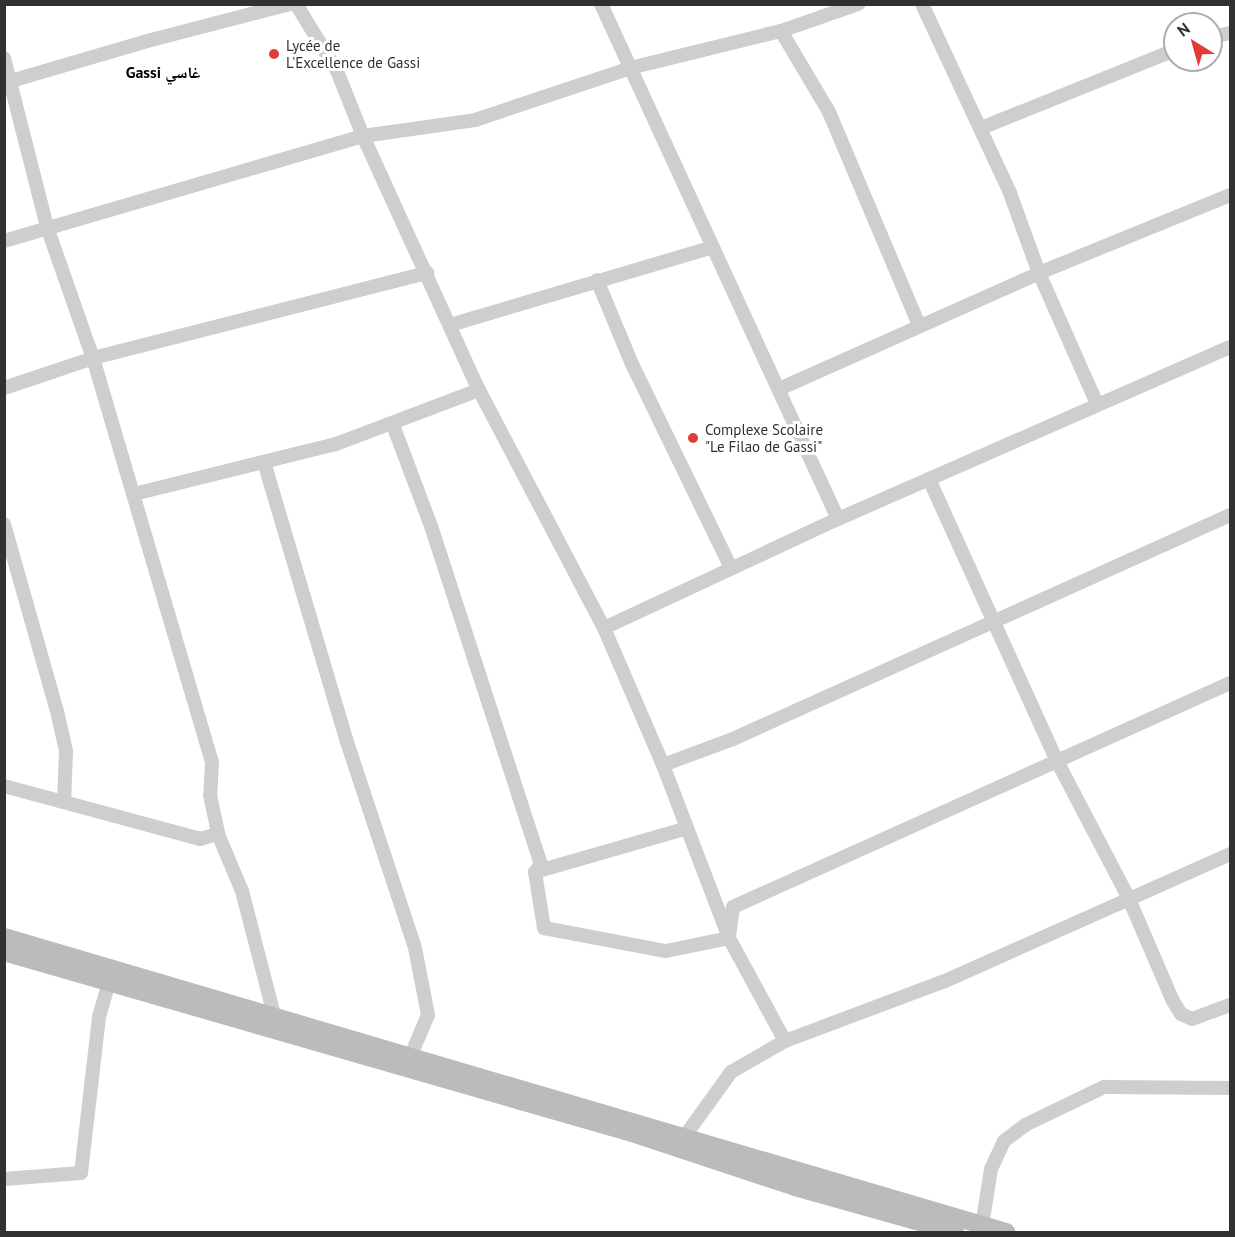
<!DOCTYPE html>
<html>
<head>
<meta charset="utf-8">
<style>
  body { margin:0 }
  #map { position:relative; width:1235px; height:1237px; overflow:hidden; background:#fff; font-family:"PT Sans","Noto Naskh Arabic",sans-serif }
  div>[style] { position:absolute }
  .minor>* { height:14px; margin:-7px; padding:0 7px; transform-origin:7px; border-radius:7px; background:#cecece }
  .secondary>* { height:18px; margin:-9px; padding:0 9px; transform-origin:9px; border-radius:9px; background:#bbb }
  .dots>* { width:16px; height:16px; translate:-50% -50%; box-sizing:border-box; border:3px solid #fff; border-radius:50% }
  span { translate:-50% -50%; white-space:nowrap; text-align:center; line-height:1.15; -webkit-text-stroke:6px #fff; paint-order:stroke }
  .poi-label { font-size:15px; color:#313131 }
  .left { translate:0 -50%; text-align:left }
  .neighbourhood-label { font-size:16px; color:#000; font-weight:700 }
  .frame { position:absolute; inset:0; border:6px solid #313131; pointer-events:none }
  .north { position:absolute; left:1163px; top:12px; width:60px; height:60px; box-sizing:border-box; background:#fff; border:2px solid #adadad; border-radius:50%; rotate:323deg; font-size:16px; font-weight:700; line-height:24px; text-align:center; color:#313131 }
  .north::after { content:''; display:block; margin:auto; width:21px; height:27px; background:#e23c38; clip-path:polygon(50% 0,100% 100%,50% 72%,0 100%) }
</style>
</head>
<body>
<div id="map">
  <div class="minor">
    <div style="left:296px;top:4px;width:79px;rotate:58.5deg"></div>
    <div style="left:337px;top:71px;width:70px;rotate:68.2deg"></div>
    <div style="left:363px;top:136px;width:279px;rotate:65.5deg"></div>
    <div style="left:479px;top:390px;width:269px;rotate:62.3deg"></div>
    <div style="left:604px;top:628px;width:149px;rotate:66.7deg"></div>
    <div style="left:663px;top:765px;width:185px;rotate:69.1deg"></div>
    <div style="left:729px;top:938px;width:117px;rotate:61.5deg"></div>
    <div style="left:601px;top:4px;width:567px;rotate:65.29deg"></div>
    <div style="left:922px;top:4px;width:208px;rotate:65deg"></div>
    <div style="left:1010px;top:193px;width:85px;rotate:70.1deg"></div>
    <div style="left:1039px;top:273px;width:143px;rotate:66.1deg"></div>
    <div style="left:781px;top:31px;width:94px;rotate:59.3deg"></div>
    <div style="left:829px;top:112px;width:231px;rotate:67.1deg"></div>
    <div style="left:1211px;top:37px;width:19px;rotate:-12deg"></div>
    <div style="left:4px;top:58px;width:174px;rotate:75.7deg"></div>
    <div style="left:47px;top:227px;width:139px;rotate:70.7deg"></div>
    <div style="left:93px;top:358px;width:421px;rotate:73.6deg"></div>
    <div style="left:212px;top:762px;width:33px;rotate:93deg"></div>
    <div style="left:210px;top:795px;width:40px;rotate:78deg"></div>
    <div style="left:218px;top:834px;width:62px;rotate:67.2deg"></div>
    <div style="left:242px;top:891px;width:128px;rotate:75.5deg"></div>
    <div style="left:4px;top:83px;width:153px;rotate:-16.3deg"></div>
    <div style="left:151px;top:40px;width:144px;rotate:-14.5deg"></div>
    <div style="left:981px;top:128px;width:209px;rotate:-21.9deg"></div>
    <div style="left:4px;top:241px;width:374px;rotate:-16.3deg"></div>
    <div style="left:363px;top:136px;width:113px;rotate:-8.1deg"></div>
    <div style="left:475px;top:120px;width:163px;rotate:-18.5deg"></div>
    <div style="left:630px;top:68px;width:155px;rotate:-13.8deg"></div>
    <div style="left:781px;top:31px;width:82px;rotate:-19.3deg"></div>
    <div style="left:597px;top:280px;width:91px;rotate:67.4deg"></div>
    <div style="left:632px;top:364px;width:227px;rotate:64.1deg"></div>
    <div style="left:450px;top:325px;width:274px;rotate:-16.5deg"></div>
    <div style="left:4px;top:388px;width:94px;rotate:-18.6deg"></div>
    <div style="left:93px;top:358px;width:345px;rotate:-14.3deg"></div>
    <div style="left:779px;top:389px;width:285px;rotate:-24deg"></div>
    <div style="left:1039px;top:273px;width:206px;rotate:-22.2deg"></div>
    <div style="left:393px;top:425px;width:108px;rotate:69.4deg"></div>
    <div style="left:431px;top:526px;width:355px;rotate:72deg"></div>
    <div style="left:541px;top:864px;width:10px;rotate:127deg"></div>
    <div style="left:535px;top:872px;width:57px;rotate:80.9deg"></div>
    <div style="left:544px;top:928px;width:124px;rotate:10.7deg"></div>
    <div style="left:666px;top:951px;width:64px;rotate:-11.7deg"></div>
    <div style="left:264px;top:462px;width:289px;rotate:73.5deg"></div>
    <div style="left:346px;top:739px;width:220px;rotate:71.7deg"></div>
    <div style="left:415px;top:948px;width:68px;rotate:79deg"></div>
    <div style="left:428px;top:1015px;width:43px;rotate:113deg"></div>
    <div style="left:929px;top:479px;width:310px;rotate:65.6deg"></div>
    <div style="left:1057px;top:761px;width:156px;rotate:62.4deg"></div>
    <div style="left:1129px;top:899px;width:111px;rotate:66.7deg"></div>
    <div style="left:1173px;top:1001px;width:15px;rotate:58deg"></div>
    <div style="left:1181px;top:1014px;width:12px;rotate:24deg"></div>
    <div style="left:1192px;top:1019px;width:40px;rotate:-20.2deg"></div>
    <div style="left:134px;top:494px;width:208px;rotate:-13.9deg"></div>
    <div style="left:336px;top:444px;width:153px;rotate:-20.7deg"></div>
    <div style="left:4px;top:524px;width:194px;rotate:74.2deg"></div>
    <div style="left:57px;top:711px;width:41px;rotate:77.3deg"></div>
    <div style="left:66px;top:751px;width:51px;rotate:92.2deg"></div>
    <div style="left:604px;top:628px;width:258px;rotate:-25deg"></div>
    <div style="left:838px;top:519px;width:428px;rotate:-23.7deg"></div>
    <div style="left:663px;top:765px;width:75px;rotate:-20.4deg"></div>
    <div style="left:733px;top:739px;width:545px;rotate:-24.26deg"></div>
    <div style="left:4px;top:786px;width:203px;rotate:15.1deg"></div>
    <div style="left:200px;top:839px;width:19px;rotate:-16deg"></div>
    <div style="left:535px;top:872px;width:158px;rotate:-16.1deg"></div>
    <div style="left:729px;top:936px;width:29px;rotate:-82deg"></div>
    <div style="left:733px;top:907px;width:545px;rotate:-24.26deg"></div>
    <div style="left:685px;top:1136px;width:79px;rotate:-54.3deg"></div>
    <div style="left:731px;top:1072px;width:62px;rotate:-29.9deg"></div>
    <div style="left:785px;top:1041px;width:171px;rotate:-20.6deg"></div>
    <div style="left:945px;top:981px;width:312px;rotate:-24deg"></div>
    <div style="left:4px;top:1179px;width:77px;rotate:-4.5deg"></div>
    <div style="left:81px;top:1173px;width:157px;rotate:-83.4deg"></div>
    <div style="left:99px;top:1017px;width:36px;rotate:-74deg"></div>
    <div style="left:982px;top:1226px;width:58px;rotate:-81deg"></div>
    <div style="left:991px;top:1169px;width:31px;rotate:-65deg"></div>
    <div style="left:1004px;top:1141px;width:26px;rotate:-37deg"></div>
    <div style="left:1025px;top:1125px;width:88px;rotate:-25.7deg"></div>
    <div style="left:1104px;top:1087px;width:126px;rotate:0.5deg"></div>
  </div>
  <div class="secondary">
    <div style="left:4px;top:937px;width:1045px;rotate:16.41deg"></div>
    <div style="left:4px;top:952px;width:654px;rotate:16.08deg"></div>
    <div style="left:632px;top:1133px;width:172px;rotate:18.3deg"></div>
    <div style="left:795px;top:1187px;width:166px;rotate:15.7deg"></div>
  </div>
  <div class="dots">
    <div style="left:274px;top:54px;background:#e23c38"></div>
    <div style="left:693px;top:438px;background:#e23c38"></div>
  </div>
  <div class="poi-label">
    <span class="left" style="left:286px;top:54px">Lycée de<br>L'Excellence de Gassi</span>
    <span class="left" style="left:705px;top:438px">Complexe Scolaire<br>"Le Filao de Gassi"</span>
  </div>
  <div class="neighbourhood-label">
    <span style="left:163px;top:72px">Gassi غاسي</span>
  </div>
  <div class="frame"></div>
  <div class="north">N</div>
</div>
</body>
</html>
